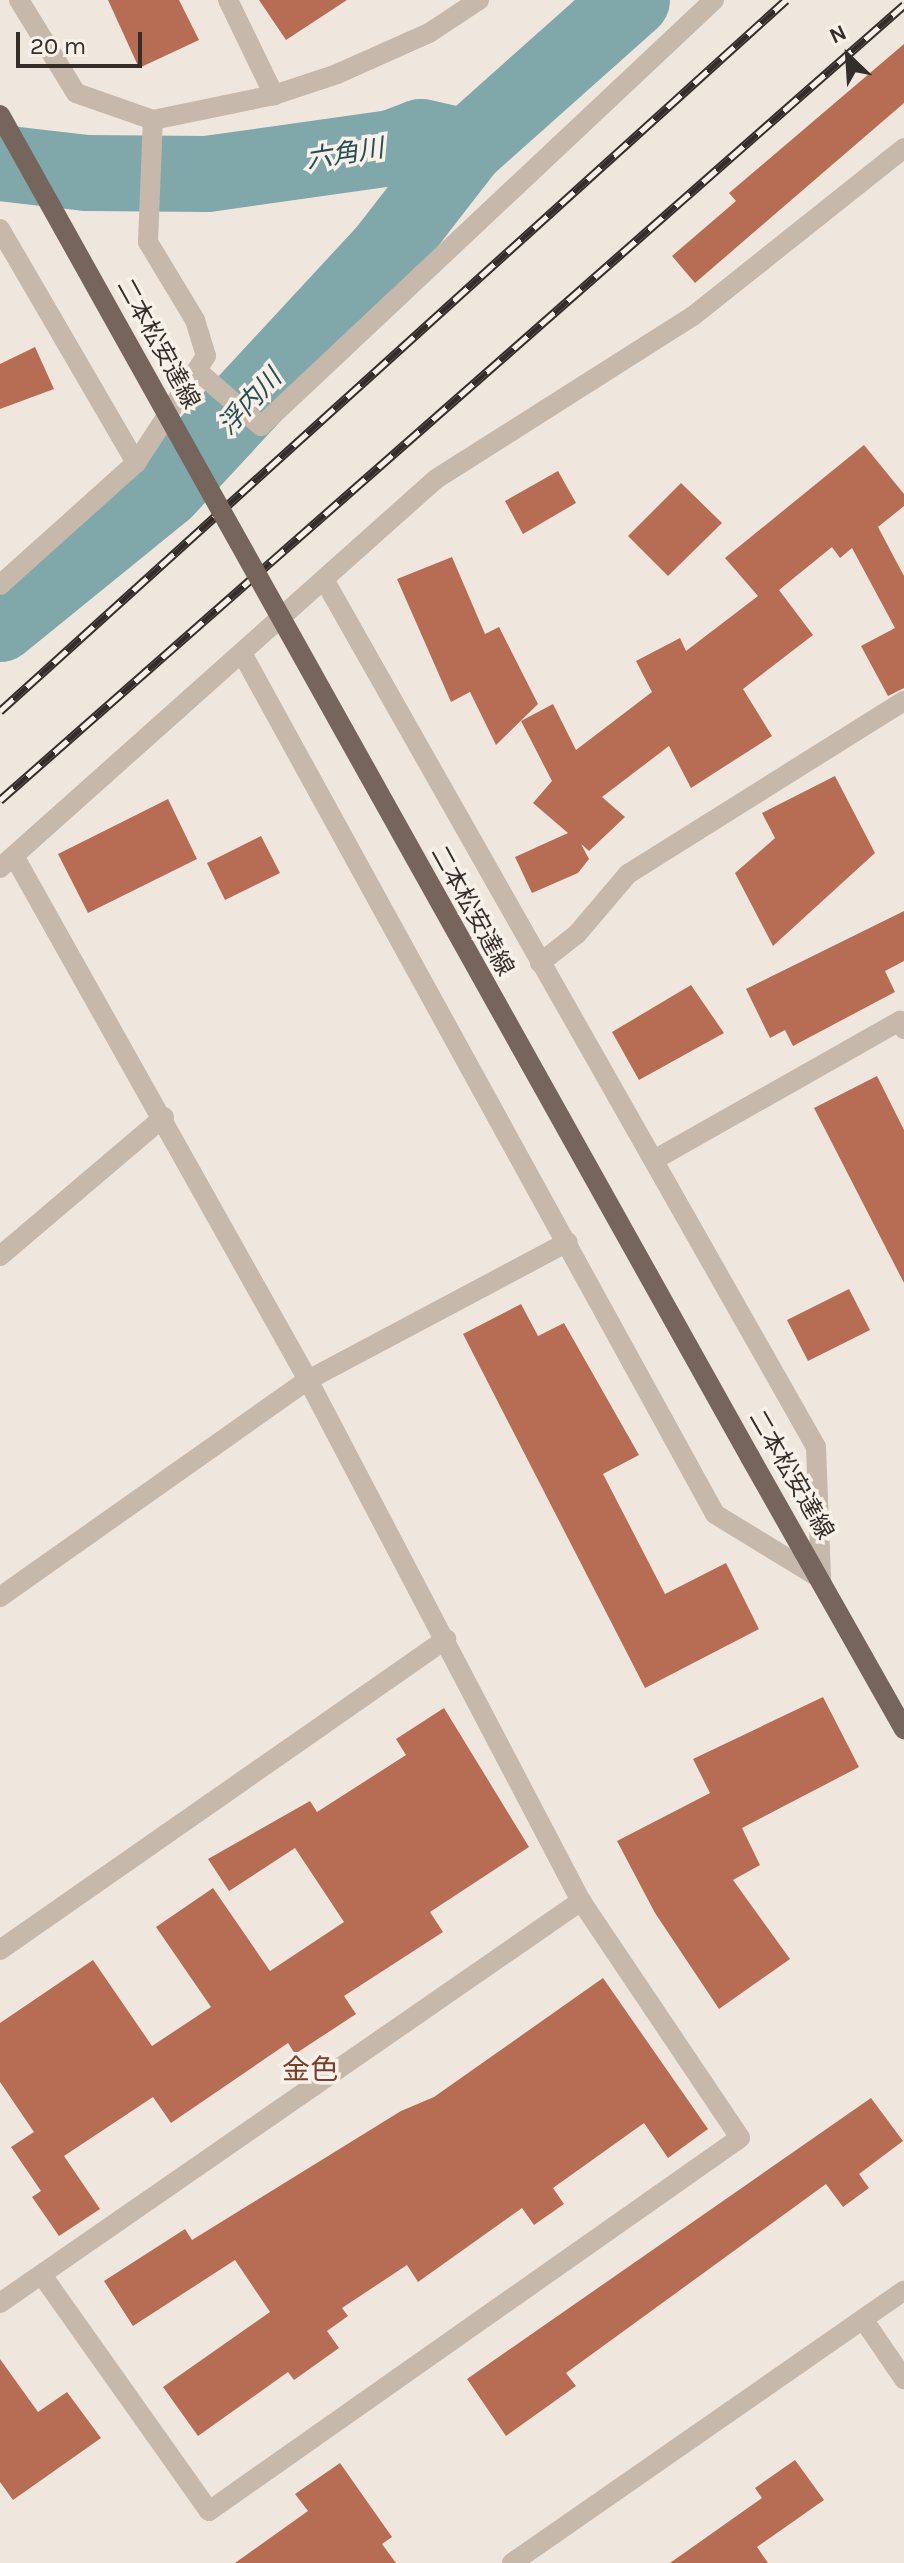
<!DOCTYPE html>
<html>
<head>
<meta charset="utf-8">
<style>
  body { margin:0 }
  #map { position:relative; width:904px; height:2563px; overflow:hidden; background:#efe7de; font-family:Karla,"Noto Sans JP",sans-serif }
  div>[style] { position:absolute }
  .river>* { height:76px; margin:-38px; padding:0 38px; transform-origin:38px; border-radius:38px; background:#80a7a9 }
  .building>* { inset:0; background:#b76d54 }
  .minor>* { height:20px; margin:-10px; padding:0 10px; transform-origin:10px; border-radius:10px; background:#c6b8ab }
  .major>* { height:20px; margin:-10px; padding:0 10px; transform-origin:10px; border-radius:10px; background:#75655c }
  .rail>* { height:9px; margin-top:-4.5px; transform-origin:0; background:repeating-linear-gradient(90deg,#f7f1ea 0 18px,#352d29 0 36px); box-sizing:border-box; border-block:2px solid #352d29 }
  .major-bridge>* { height:20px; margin:-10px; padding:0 10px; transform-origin:10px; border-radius:10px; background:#75655c }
  span { translate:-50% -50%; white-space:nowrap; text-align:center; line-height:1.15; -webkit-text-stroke:7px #f7f1ea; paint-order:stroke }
  .street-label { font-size:24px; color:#352d29 }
  .water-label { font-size:26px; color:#244e51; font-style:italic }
  .quarter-label { font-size:28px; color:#7a3f2c }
  .north { position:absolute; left:808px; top:16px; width:80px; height:80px; -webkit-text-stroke:6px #f7f1ea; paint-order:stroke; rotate:335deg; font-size:22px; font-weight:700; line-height:32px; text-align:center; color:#352d29 }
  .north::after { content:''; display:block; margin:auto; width:28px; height:36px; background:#352d29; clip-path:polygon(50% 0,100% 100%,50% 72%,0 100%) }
  .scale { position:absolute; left:16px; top:32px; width:126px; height:36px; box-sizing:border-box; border:4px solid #352d29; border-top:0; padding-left:10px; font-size:24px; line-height:28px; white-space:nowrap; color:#352d29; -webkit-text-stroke:6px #f7f1ea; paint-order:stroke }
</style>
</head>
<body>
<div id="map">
  <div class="river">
    <div style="left:0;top:163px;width:87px;rotate:6.6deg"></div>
    <div style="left:86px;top:173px;width:121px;rotate:0.5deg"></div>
    <div style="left:207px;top:174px;width:187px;rotate:-8deg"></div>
    <div style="left:392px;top:148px;width:31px;rotate:-21deg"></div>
    <div style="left:421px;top:137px;width:47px;rotate:12.3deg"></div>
    <div style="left:0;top:624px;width:213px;rotate:-39.1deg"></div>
    <div style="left:165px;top:490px;width:327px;rotate:-47.2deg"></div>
    <div style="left:387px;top:250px;width:130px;rotate:-52.2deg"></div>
    <div style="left:467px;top:147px;width:221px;rotate:-41.7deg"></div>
  </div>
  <div class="building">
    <div style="clip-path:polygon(108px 0,179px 0,199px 40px,139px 68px)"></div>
    <div style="clip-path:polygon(259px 0,347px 0,286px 40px)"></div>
    <div style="clip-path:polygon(904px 44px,904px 103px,695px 283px,672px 256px,736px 201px,729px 193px)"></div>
    <div style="clip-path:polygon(35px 347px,54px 389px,0 409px,0 364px)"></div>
    <div style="clip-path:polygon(864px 445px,904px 494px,904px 506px,878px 527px,904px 576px,904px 688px,888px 696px,861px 646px,895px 628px,852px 548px,840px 558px,832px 547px,779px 590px,813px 635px,743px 689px,772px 736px,691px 788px,669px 746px,602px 797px,625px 817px,589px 851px,581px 844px,589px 859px,578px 873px,532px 893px,515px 857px,568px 833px,533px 803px,552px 781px,521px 721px,553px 704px,576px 750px,652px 692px,636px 661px,680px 638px,686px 651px,758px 596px,725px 558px)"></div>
    <div style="clip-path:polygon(558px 471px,576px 503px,523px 534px,505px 501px)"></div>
    <div style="clip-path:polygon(681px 483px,722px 523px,668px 576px,628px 536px)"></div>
    <div style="clip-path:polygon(452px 557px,485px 634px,499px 627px,538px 704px,496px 745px,470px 692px,451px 702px,397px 579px)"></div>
    <div style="clip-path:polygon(835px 776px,875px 853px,773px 946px,735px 873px,775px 838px,762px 813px)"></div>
    <div style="clip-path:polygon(168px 799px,197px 859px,88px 913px,58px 854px)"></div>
    <div style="clip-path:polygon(261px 836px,280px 873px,225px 900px,207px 863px)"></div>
    <div style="clip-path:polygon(904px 911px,904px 961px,885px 971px,895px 992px,793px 1046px,785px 1030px,770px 1038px,746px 989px)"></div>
    <div style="clip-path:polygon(691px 985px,724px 1033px,639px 1080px,612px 1032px)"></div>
    <div style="clip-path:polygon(877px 1076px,904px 1130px,904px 1283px,814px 1108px)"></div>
    <div style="clip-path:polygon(849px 1289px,870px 1330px,808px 1361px,787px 1320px)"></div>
    <div style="clip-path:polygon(521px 1304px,538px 1336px,564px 1323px,639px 1455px,603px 1474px,665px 1594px,726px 1563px,759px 1629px,645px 1688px,463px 1334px)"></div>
    <div style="clip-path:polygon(823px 1697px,859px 1767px,742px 1828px,760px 1865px,733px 1880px,790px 1959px,719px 2009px,655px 1913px,617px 1841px,710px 1793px,693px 1759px)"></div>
    <div style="clip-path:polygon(444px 1708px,529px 1847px,430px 1912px,443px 1932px,344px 1996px,356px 2014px,295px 2054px,288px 2043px,171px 2123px,153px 2097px,64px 2156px,100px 2209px,59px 2236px,32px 2197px,41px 2191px,11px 2147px,34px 2132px,0 2082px,0 2023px,93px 1960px,152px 2046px,211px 2007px,156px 1927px,213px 1888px,270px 1971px,344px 1922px,295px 1848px,229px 1891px,208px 1859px,310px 1801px,317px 1812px,406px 1755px,396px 1739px)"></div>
    <div style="clip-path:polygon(603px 1978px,708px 2129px,668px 2158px,644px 2123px,553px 2188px,564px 2204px,534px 2225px,522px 2208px,418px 2282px,407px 2265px,342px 2308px,348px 2316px,327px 2331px,339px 2348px,294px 2380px,288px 2372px,198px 2436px,163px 2387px,270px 2312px,235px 2260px,133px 2326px,104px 2281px,185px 2229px,192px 2240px,401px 2111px,434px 2097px)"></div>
    <div style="clip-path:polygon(871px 2098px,903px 2141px,859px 2174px,869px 2188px,843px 2207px,826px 2184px,566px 2373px,576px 2386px,506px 2436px,467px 2379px)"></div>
    <div style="clip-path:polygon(0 2359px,38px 2412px,67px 2392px,101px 2438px,13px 2500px,0 2482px)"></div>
    <div style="clip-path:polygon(795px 2460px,824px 2500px,757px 2547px,768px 2563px,670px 2563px,762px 2498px,755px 2488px)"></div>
    <div style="clip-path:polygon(340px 2463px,392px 2537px,382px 2544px,396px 2563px,235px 2563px,308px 2511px,295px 2494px)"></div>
  </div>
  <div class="minor">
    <div style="left:19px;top:0;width:109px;rotate:58.5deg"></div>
    <div style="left:76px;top:93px;width:82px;rotate:19.3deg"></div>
    <div style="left:228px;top:0;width:106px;rotate:64.2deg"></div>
    <div style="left:0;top:229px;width:271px;rotate:59.8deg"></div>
    <div style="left:200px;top:373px;width:81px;rotate:41deg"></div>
    <div style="left:261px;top:426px;width:622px;rotate:-43.24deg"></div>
    <div style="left:326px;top:583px;width:993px;rotate:60.44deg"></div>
    <div style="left:816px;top:1447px;width:132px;rotate:87.8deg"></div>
    <div style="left:0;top:585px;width:183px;rotate:-41.9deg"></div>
    <div style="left:136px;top:463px;width:128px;rotate:-56.8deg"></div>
    <div style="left:206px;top:356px;width:38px;rotate:-107deg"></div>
    <div style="left:195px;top:320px;width:91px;rotate:-121.1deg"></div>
    <div style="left:148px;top:242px;width:122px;rotate:-87.7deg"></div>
    <div style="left:153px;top:120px;width:124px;rotate:-11.7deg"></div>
    <div style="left:274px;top:95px;width:66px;rotate:-18.4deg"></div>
    <div style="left:337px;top:74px;width:101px;rotate:-24deg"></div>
    <div style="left:429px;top:33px;width:60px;rotate:-33.4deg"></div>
    <div style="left:243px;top:655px;width:980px;rotate:61.21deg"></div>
    <div style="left:715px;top:1514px;width:124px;rotate:31.5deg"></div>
    <div style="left:14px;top:856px;width:601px;rotate:60.7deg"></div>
    <div style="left:308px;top:1380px;width:588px;rotate:62.35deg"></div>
    <div style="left:581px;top:1901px;width:285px;rotate:56.1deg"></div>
    <div style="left:740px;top:2138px;width:649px;rotate:144.91deg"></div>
    <div style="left:209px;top:2511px;width:289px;rotate:-125.3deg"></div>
    <div style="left:0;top:868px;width:584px;rotate:-41.74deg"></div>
    <div style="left:436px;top:479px;width:304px;rotate:-32.4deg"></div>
    <div style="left:693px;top:316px;width:270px;rotate:-38.5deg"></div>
    <div style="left:540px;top:963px;width:47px;rotate:-38.1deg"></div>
    <div style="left:577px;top:934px;width:79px;rotate:-49.6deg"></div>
    <div style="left:628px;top:874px;width:326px;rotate:-32.1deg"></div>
    <div style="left:654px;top:1160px;width:283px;rotate:-29.5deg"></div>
    <div style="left:900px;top:1021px;width:9px;rotate:63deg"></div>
    <div style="left:0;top:1256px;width:215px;rotate:-40.3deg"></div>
    <div style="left:0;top:1597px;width:377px;rotate:-35.2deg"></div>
    <div style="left:308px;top:1380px;width:294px;rotate:-28deg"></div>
    <div style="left:0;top:1950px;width:544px;rotate:-34.89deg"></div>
    <div style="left:0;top:2303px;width:707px;rotate:-34.68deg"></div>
    <div style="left:863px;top:2319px;width:73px;rotate:55.7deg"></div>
    <div style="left:512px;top:2563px;width:477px;rotate:-34.8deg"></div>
  </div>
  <div class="major">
    <div style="left:750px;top:1457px;width:313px;rotate:60.5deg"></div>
  </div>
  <div class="rail">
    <div style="left:0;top:711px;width:1060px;rotate:-42.13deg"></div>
    <div style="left:0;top:800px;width:1204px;rotate:-41.33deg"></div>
  </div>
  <div class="major-bridge">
    <div style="left:0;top:115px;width:1537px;rotate:60.8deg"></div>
  </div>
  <div class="street-label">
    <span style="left:158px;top:344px;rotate:61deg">二本松安達線</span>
    <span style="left:472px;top:911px;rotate:61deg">二本松安達線</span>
    <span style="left:791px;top:1475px;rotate:60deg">二本松安達線</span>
  </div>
  <div class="water-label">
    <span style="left:345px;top:154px;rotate:-9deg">六角川</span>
    <span style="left:250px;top:402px;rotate:-47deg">浮内川</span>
  </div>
  <div class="quarter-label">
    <span style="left:310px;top:2070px">金色</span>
  </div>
  <div class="north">N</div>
  <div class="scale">20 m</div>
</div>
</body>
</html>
